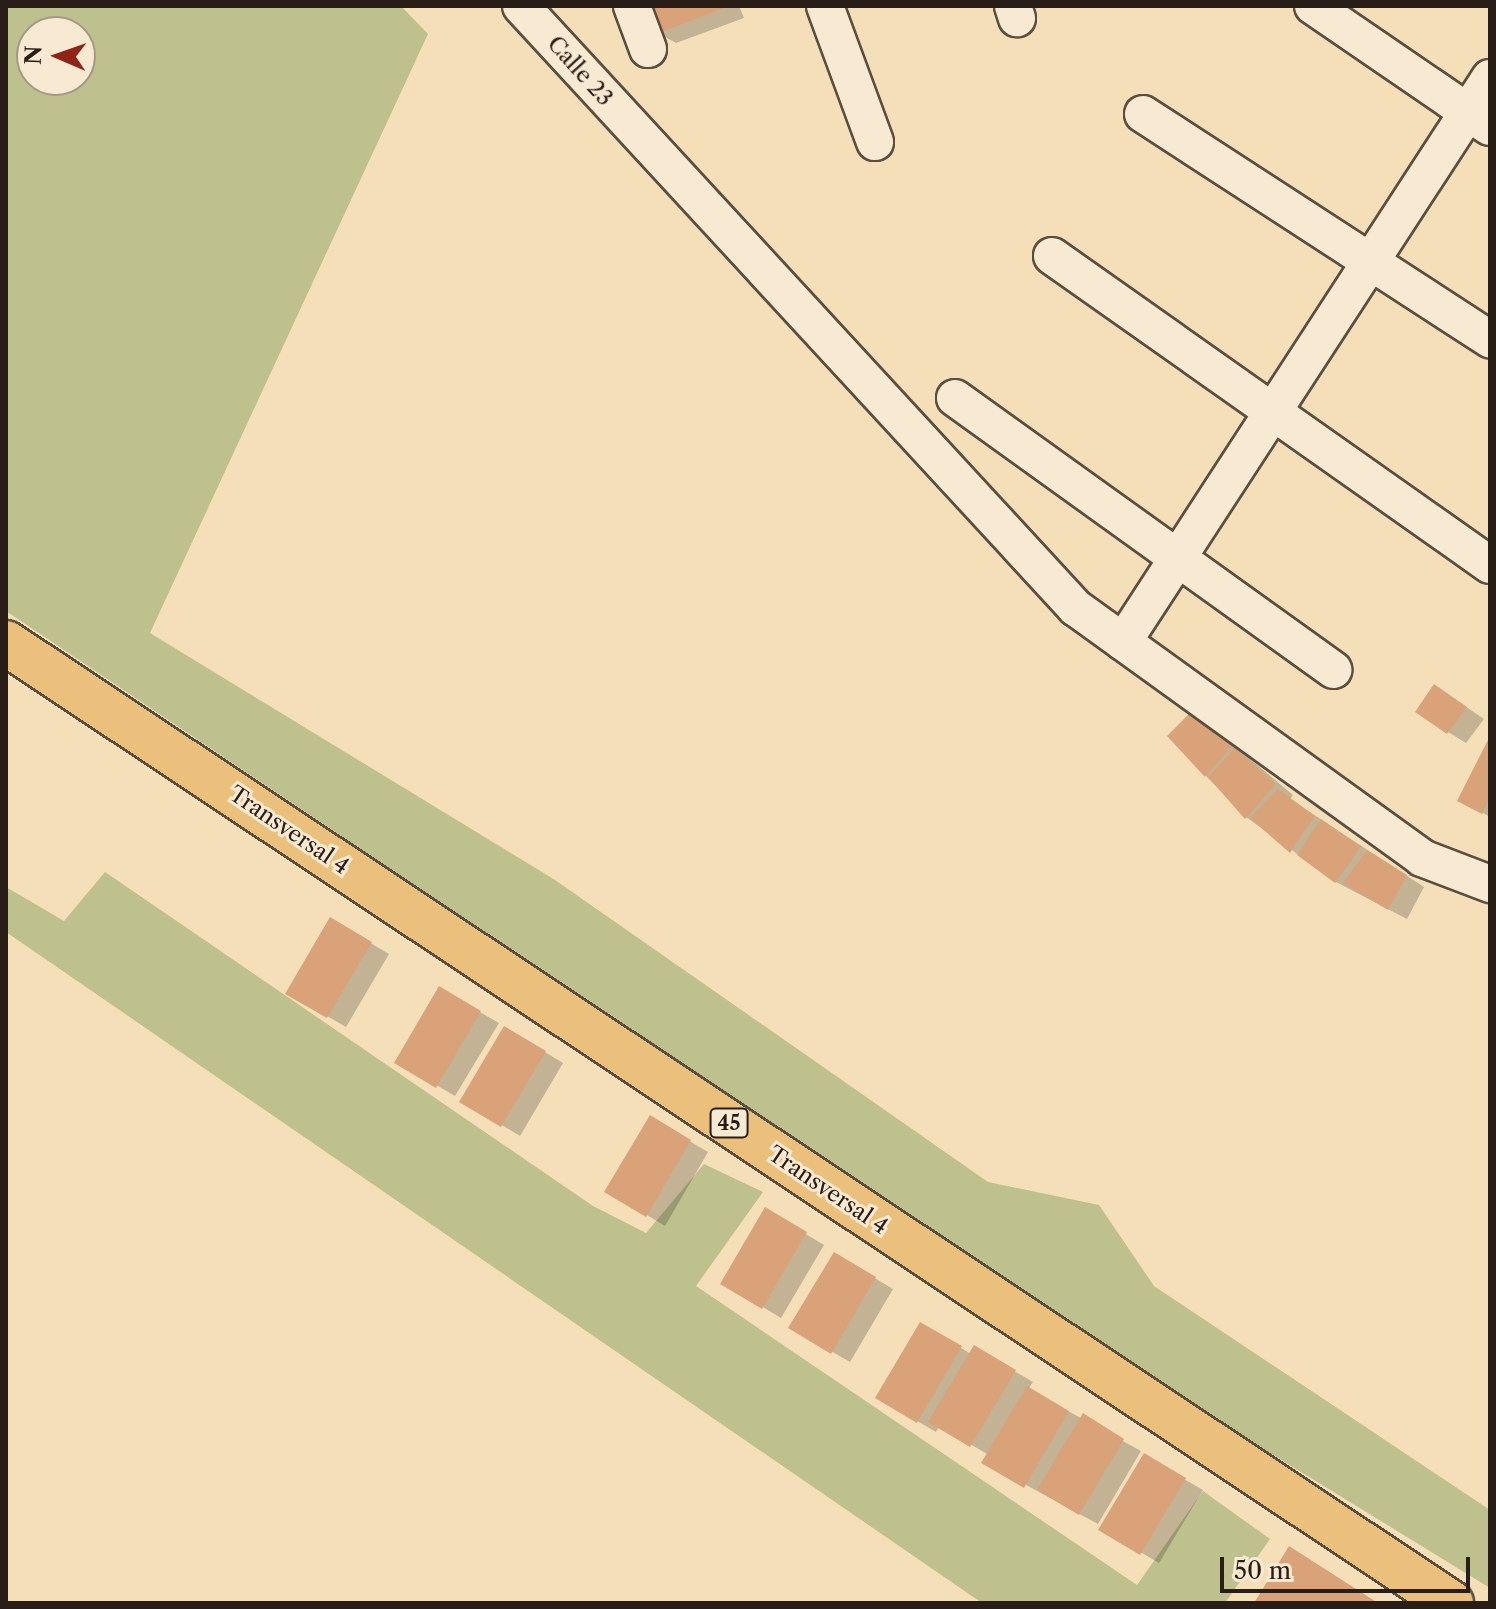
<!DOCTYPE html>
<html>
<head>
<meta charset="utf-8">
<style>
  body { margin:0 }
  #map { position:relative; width:1496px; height:1609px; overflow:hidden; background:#f4dfb9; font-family:"Libre Caslon Text",serif }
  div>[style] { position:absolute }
  .green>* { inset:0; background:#bec18e }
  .shadow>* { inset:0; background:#0003 }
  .building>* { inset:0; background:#daa279 }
  .roads { filter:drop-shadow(2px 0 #5b4e40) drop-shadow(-2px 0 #5b4e40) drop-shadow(0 2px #5b4e40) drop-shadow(0 -2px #5b4e40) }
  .minor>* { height:36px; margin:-18px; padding:0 18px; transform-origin:18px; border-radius:18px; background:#f8ead2 }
  .major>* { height:44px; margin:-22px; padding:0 22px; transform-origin:22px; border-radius:22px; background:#eac07c }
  span { translate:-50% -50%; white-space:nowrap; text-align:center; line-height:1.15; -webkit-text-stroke:6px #f8ead2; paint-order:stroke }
  .shield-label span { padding:2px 6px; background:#f8ead2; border:2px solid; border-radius:6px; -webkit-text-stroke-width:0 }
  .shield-label { font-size:20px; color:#281d17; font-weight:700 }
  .street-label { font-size:22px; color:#281d17 }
  .frame { position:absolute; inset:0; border:8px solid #281d17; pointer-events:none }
  .north { position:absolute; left:16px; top:16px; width:80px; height:80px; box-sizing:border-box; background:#f8ead2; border:2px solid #a59887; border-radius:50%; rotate:272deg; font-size:22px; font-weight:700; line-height:32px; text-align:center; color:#281d17 }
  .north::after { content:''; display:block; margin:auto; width:28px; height:36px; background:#8f2418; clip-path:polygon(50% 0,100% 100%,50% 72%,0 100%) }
  .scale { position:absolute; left:1220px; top:1557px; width:250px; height:36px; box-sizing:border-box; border:4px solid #281d17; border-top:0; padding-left:10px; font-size:24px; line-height:28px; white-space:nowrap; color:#281d17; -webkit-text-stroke:6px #f8ead2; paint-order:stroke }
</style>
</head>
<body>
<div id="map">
  <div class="green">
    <div style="clip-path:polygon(evenodd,6px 6px,401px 6px,428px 34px,150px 633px,555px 880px,988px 1182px,1099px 1205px,1154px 1286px,1490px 1510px,1490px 1588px,1151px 1380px,6px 611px,6px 6px,32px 32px,80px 32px,80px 80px,32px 80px,32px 32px)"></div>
    <div style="clip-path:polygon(105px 872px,593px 1206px,646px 1233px,704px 1164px,763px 1192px,696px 1286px,1137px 1585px,1203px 1491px,1270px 1539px,1225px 1603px,982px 1603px,6px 932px,6px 887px,64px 921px)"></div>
  </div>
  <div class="shadow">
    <div style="clip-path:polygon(648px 6px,739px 6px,744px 18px,676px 43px,658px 33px)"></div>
    <div style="clip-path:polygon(1453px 698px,1484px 719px,1466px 743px,1448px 732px)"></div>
    <div style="clip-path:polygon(1195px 710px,1252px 755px,1249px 758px,1293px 795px,1290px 799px,1424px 887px,1407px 919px,1336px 882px,1246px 817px,1206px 776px)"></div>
    <div style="clip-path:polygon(1490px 740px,1490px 817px,1460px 800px)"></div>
    <div style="clip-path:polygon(331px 920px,389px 954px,346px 1027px,288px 993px)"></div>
    <div style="clip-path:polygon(440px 989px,499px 1023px,455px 1096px,397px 1062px)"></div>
    <div style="clip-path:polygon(505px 1028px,563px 1063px,520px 1136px,462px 1101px)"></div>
    <div style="clip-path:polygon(650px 1118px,708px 1152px,665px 1226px,607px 1191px)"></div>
    <div style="clip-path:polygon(766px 1210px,824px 1245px,781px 1318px,723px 1283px)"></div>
    <div style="clip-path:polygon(834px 1254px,893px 1289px,850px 1362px,791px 1328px)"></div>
    <div style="clip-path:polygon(921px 1324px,971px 1354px,975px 1348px,1033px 1382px,1028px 1389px,1141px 1451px,1098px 1524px,984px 1462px,989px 1455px,939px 1426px,936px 1432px,878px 1398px)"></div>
    <div style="clip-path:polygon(1144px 1456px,1203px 1490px,1159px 1563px,1101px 1529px)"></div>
  </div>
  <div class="building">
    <div style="clip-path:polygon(646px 6px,729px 6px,656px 34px)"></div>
    <div style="clip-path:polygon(1434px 684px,1467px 707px,1447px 734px,1415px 712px)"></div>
    <div style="clip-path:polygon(1195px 708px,1235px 743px,1205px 777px,1167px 736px)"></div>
    <div style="clip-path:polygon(1490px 736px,1490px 797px,1482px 814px,1457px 801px)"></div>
    <div style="clip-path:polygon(1235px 748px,1276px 784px,1245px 819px,1208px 777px)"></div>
    <div style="clip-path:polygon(1278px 789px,1315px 816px,1290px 853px,1250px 818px)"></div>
    <div style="clip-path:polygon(1321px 819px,1361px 847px,1335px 883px,1297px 855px)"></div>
    <div style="clip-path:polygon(1367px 850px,1407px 875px,1388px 910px,1343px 883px)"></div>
    <div style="clip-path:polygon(330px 917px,372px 942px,327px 1018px,285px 994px)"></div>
    <div style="clip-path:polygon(439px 986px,481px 1011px,436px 1088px,394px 1063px)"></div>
    <div style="clip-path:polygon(504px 1026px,546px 1051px,501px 1127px,459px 1102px)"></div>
    <div style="clip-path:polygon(650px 1115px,691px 1140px,646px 1217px,604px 1192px)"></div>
    <div style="clip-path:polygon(765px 1207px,807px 1232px,762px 1309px,720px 1284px)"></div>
    <div style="clip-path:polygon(834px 1252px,876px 1277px,831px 1354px,788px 1328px)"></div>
    <div style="clip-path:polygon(920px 1322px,962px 1346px,917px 1423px,875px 1398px)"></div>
    <div style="clip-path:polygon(974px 1345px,1016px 1370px,970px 1447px,928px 1422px)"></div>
    <div style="clip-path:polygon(1027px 1386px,1069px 1411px,1024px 1488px,981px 1463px)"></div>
    <div style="clip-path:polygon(1083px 1413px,1124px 1439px,1079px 1515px,1037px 1490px)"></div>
    <div style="clip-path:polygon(1144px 1453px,1186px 1478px,1140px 1555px,1098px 1530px)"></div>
    <div style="clip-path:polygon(1289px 1546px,1378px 1603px,1254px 1603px)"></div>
  </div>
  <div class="roads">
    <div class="minor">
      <div style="left:521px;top:6px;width:819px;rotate:47.33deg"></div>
      <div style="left:1076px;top:608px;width:427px;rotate:35.8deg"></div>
      <div style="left:1422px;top:858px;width:73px;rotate:20.9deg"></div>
      <div style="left:632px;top:6px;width:46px;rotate:69.6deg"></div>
      <div style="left:825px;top:6px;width:145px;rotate:69.8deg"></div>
      <div style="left:1013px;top:6px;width:13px;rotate:72deg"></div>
      <div style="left:1313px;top:6px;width:214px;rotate:34.4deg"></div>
      <div style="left:1143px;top:114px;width:414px;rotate:33deg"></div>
      <div style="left:1052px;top:256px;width:536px;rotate:35.2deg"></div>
      <div style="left:955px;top:398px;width:466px;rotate:35.7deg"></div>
      <div style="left:1123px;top:642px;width:673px;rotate:-56.95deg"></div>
    </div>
    <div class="major">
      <div style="left:6px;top:643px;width:1735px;rotate:33.6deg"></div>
    </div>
  </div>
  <div class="shield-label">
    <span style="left:729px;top:1123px">45</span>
  </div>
  <div class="street-label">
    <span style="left:580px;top:71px;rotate:48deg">Calle 23</span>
    <span style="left:289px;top:830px;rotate:34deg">Transversal 4</span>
    <span style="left:828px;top:1190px;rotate:34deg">Transversal 4</span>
  </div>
  <div class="frame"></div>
  <div class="north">N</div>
  <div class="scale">50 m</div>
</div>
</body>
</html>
